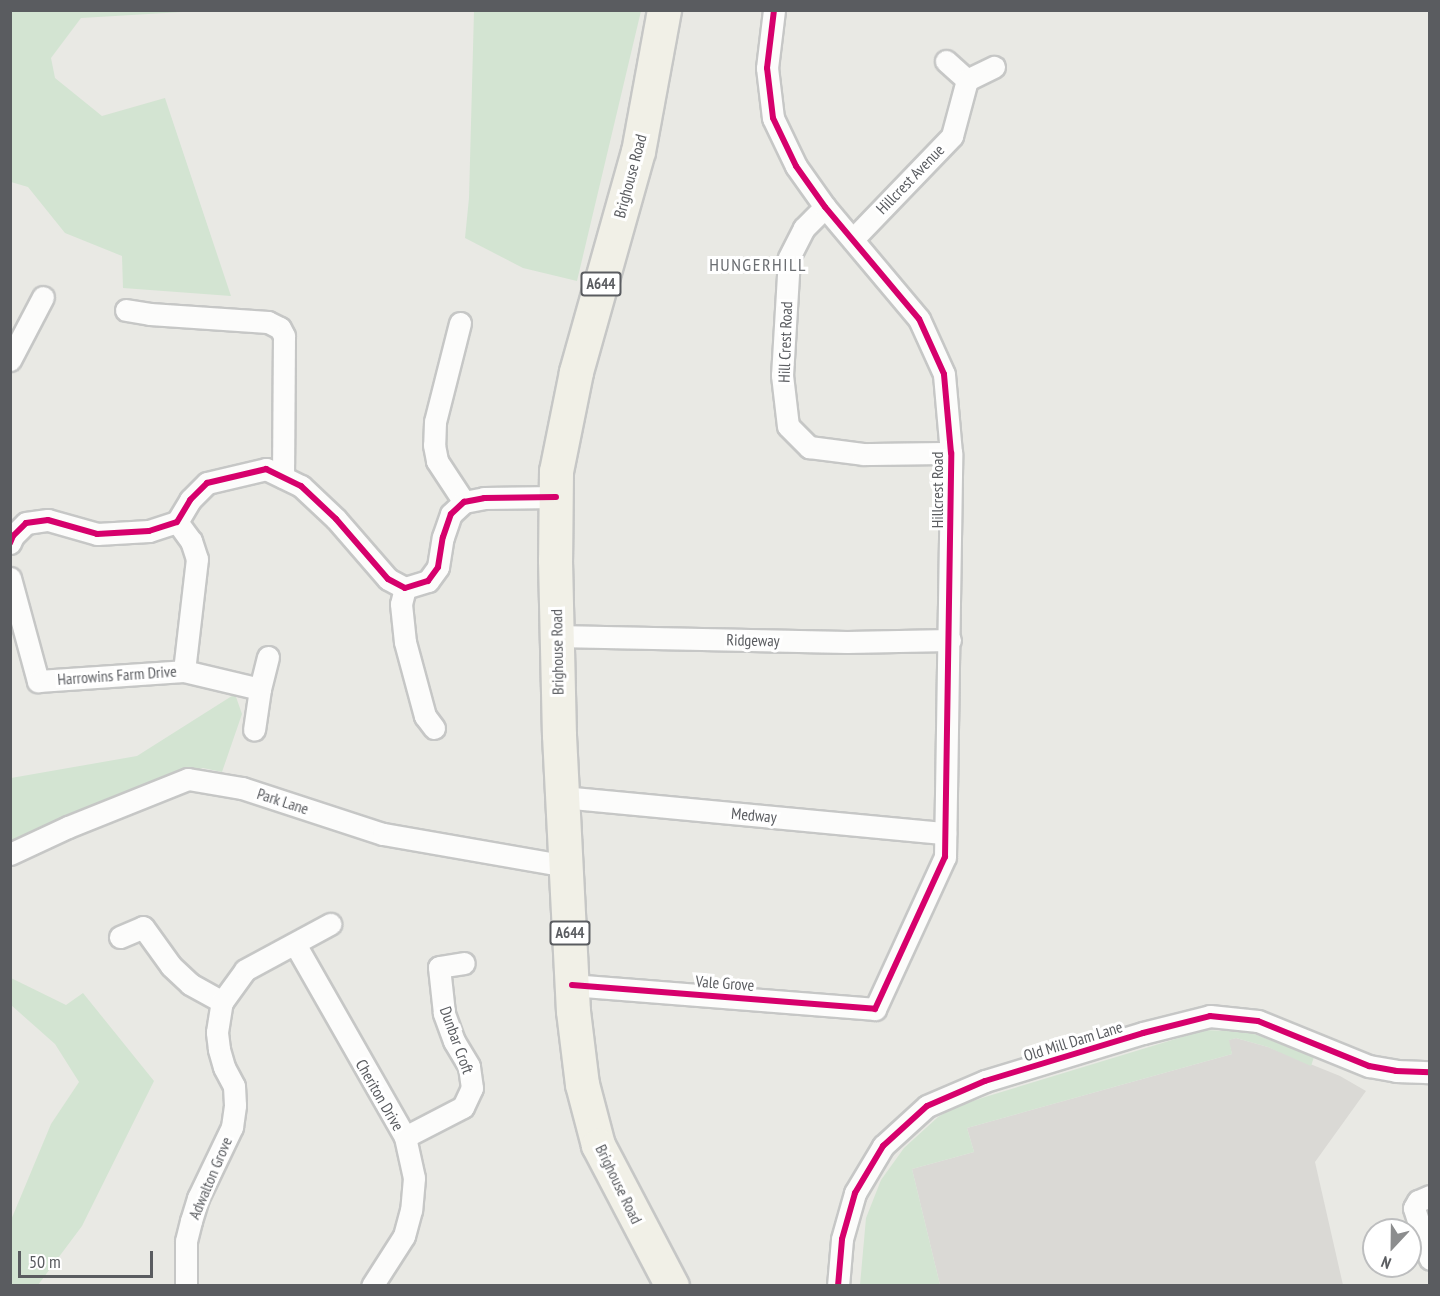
<!DOCTYPE html>
<html>
<head>
<meta charset="utf-8">
<style>
  body { margin:0 }
  #map { position:relative; width:1440px; height:1296px; overflow:hidden; background:#e9e9e4; font-family:"PT Sans Narrow",sans-serif }
  div>[style] { position:absolute }
  .industrial>* { inset:0; background:#dad9d5 }
  .green>* { inset:0; background:#d3e4d2 }
  .roads { filter:drop-shadow(2px 0 #c6c7c6) drop-shadow(-2px 0 #c6c7c6) drop-shadow(0 2px #c6c7c6) drop-shadow(0 -2px #c6c7c6) }
  .minor>* { height:21px; margin:-10.5px; padding:0 10.5px; transform-origin:10.5px; border-radius:10.5px; background:#fcfcfb }
  .primary>* { height:33px; margin:-16.5px; padding:0 16.5px; transform-origin:16.5px; border-radius:16.5px; background:#f1f0e7 }
  .cycleway>* { height:6px; margin:-3px; padding:0 3px; transform-origin:3px; border-radius:3px; background:#d6006c }
  span { translate:-50% -50%; white-space:nowrap; text-align:center; line-height:1.15; -webkit-text-stroke:6px #fff; paint-order:stroke }
  .shield-label span { padding:2px 4px; background:#fff; border:2px solid; border-radius:4px; -webkit-text-stroke-width:0 }
  .shield-label { font-size:15px; color:#5a5c60; font-weight:700 }
  .street-label { font-size:16px; color:#5a5c60 }
  .neighbourhood-label { font-size:18px; color:#6b6e72; letter-spacing:1.5px }
  .frame { position:absolute; inset:0; border:12px solid #5a5c60; pointer-events:none }
  .north { position:absolute; left:1362px; top:1218px; width:60px; height:60px; box-sizing:border-box; background:#fff; border:2px solid #bdbebf; border-radius:50%; rotate:202deg; font-size:16px; font-weight:700; line-height:24px; text-align:center; color:#5a5c60 }
  .north::after { content:''; display:block; margin:auto; width:21px; height:27px; background:#8c8d8e; clip-path:polygon(50% 0,100% 100%,50% 72%,0 100%) }
  .scale { position:absolute; left:18px; top:1251px; width:135px; height:27px; box-sizing:border-box; border:3px solid #5a5c60; border-top:0; padding-left:8px; font-size:18px; line-height:21px; white-space:nowrap; color:#5a5c60; -webkit-text-stroke:4px #fff; paint-order:stroke }
</style>
</head>
<body>
<div id="map">
  <div class="industrial">
    <div style="clip-path:polygon(1236px 1038px,1268px 1047px,1340px 1076px,1366px 1091px,1315px 1162px,1343px 1285px,940px 1285px,912px 1169px,974px 1152px,967px 1128px,1232px 1054px,1228px 1040px)"></div>
  </div>
  <div class="green">
    <div style="clip-path:polygon(10px 11px,199px 11px,81px 18px,51px 58px,55px 78px,102px 116px,165px 98px,231px 296px,123px 288px,122px 256px,65px 233px,28px 187px,11px 182px)"></div>
    <div style="clip-path:polygon(474px 11px,641px 11px,577px 281px,523px 268px,465px 238px,469px 198px)"></div>
    <div style="clip-path:polygon(235px 694px,242px 714px,222px 772px,203px 768px,152px 785px,11px 844px,11px 778px,137px 756px)"></div>
    <div style="clip-path:polygon(11px 978px,66px 1005px,83px 993px,154px 1081px,82px 1226px,38px 1285px,11px 1285px,11px 1220px,51px 1124px,79px 1082px,55px 1044px,11px 1005px)"></div>
    <div style="clip-path:polygon(1205px 1030px,1249px 1032px,1314px 1057px,1311px 1066px,1268px 1047px,1236px 1038px,1229px 1040px,1232px 1054px,967px 1128px,974px 1152px,912px 1169px,940px 1285px,860px 1285px,866px 1218px,881px 1180px,904px 1148px,938px 1117px,955px 1107px,985px 1097px)"></div>
  </div>
  <div class="roads">
    <div class="minor">
      <div style="left:946px;top:61px;width:28px;rotate:42deg"></div>
      <div style="left:825px;top:207px;width:30px;rotate:135deg"></div>
      <div style="left:804px;top:228px;width:34px;rotate:117deg"></div>
      <div style="left:789px;top:258px;width:117px;rotate:93.4deg"></div>
      <div style="left:782px;top:375px;width:51px;rotate:83.3deg"></div>
      <div style="left:788px;top:426px;width:30px;rotate:45deg"></div>
      <div style="left:809px;top:447px;width:54px;rotate:7.4deg"></div>
      <div style="left:863px;top:454px;width:88px;rotate:-0.7deg"></div>
      <div style="left:853px;top:239px;width:143px;rotate:-46.1deg"></div>
      <div style="left:952px;top:136px;width:58px;rotate:-75deg"></div>
      <div style="left:967px;top:80px;width:30px;rotate:-26deg"></div>
      <div style="left:126px;top:310px;width:24px;rotate:9deg"></div>
      <div style="left:150px;top:314px;width:118px;rotate:3.9deg"></div>
      <div style="left:268px;top:322px;width:13px;rotate:27deg"></div>
      <div style="left:280px;top:328px;width:9px;rotate:63deg"></div>
      <div style="left:284px;top:336px;width:141px;rotate:90.4deg"></div>
      <div style="left:460px;top:323px;width:102px;rotate:104.2deg"></div>
      <div style="left:435px;top:422px;width:23px;rotate:92deg"></div>
      <div style="left:434px;top:445px;width:16px;rotate:79deg"></div>
      <div style="left:437px;top:461px;width:49px;rotate:56.6deg"></div>
      <div style="left:10px;top:360px;width:71px;rotate:-62.4deg"></div>
      <div style="left:10px;top:543px;width:8px;rotate:-67deg"></div>
      <div style="left:13px;top:536px;width:18px;rotate:-45deg"></div>
      <div style="left:26px;top:523px;width:22px;rotate:-8deg"></div>
      <div style="left:48px;top:520px;width:51px;rotate:15.9deg"></div>
      <div style="left:97px;top:534px;width:52px;rotate:-3.3deg"></div>
      <div style="left:149px;top:531px;width:29px;rotate:-18deg"></div>
      <div style="left:177px;top:522px;width:26px;rotate:-59deg"></div>
      <div style="left:190px;top:500px;width:24px;rotate:-45deg"></div>
      <div style="left:207px;top:483px;width:61px;rotate:-13.3deg"></div>
      <div style="left:266px;top:469px;width:39px;rotate:26deg"></div>
      <div style="left:301px;top:486px;width:48px;rotate:43.3deg"></div>
      <div style="left:336px;top:519px;width:79px;rotate:49.1deg"></div>
      <div style="left:388px;top:579px;width:19px;rotate:28deg"></div>
      <div style="left:405px;top:588px;width:24px;rotate:-17deg"></div>
      <div style="left:428px;top:581px;width:17px;rotate:-54deg"></div>
      <div style="left:438px;top:567px;width:30px;rotate:-81deg"></div>
      <div style="left:443px;top:537px;width:24px;rotate:-71deg"></div>
      <div style="left:451px;top:514px;width:18px;rotate:-43deg"></div>
      <div style="left:464px;top:502px;width:20px;rotate:-11deg"></div>
      <div style="left:484px;top:498px;width:72px;rotate:-0.8deg"></div>
      <div style="left:10px;top:578px;width:107px;rotate:74.8deg"></div>
      <div style="left:38px;top:681px;width:146px;rotate:-3.9deg"></div>
      <div style="left:184px;top:671px;width:113px;rotate:-83.4deg"></div>
      <div style="left:197px;top:559px;width:19px;rotate:-108deg"></div>
      <div style="left:191px;top:541px;width:24px;rotate:-126deg"></div>
      <div style="left:405px;top:588px;width:16px;rotate:104deg"></div>
      <div style="left:401px;top:604px;width:38px;rotate:84deg"></div>
      <div style="left:405px;top:642px;width:77px;rotate:74.9deg"></div>
      <div style="left:425px;top:716px;width:15px;rotate:53deg"></div>
      <div style="left:556px;top:636px;width:291px;rotate:1.2deg"></div>
      <div style="left:847px;top:642px;width:103px;rotate:-1.1deg"></div>
      <div style="left:184px;top:671px;width:78px;rotate:13.3deg"></div>
      <div style="left:260px;top:689px;width:41px;rotate:98.3deg"></div>
      <div style="left:260px;top:689px;width:33px;rotate:-76deg"></div>
      <div style="left:562px;top:797px;width:385px;rotate:5.4deg"></div>
      <div style="left:10px;top:854px;width:64px;rotate:-25deg"></div>
      <div style="left:68px;top:827px;width:129px;rotate:-21.8deg"></div>
      <div style="left:188px;top:779px;width:55px;rotate:9.5deg"></div>
      <div style="left:242px;top:788px;width:148px;rotate:18.1deg"></div>
      <div style="left:383px;top:834px;width:187px;rotate:9.9deg"></div>
      <div style="left:120px;top:937px;width:25px;rotate:-23deg"></div>
      <div style="left:143px;top:927px;width:48px;rotate:54.3deg"></div>
      <div style="left:171px;top:966px;width:26px;rotate:43deg"></div>
      <div style="left:190px;top:984px;width:37px;rotate:29deg"></div>
      <div style="left:295px;top:944px;width:222px;rotate:60.3deg"></div>
      <div style="left:405px;top:1137px;width:42px;rotate:77.6deg"></div>
      <div style="left:414px;top:1178px;width:32px;rotate:95deg"></div>
      <div style="left:411px;top:1210px;width:27px;rotate:105deg"></div>
      <div style="left:404px;top:1236px;width:59px;rotate:122.6deg"></div>
      <div style="left:572px;top:985px;width:304px;rotate:4.5deg"></div>
      <div style="left:875px;top:1009px;width:167px;rotate:-65.3deg"></div>
      <div style="left:945px;top:857px;width:404px;rotate:-89.1deg"></div>
      <div style="left:951px;top:453px;width:79px;rotate:-95.1deg"></div>
      <div style="left:944px;top:374px;width:60px;rotate:-114.4deg"></div>
      <div style="left:919px;top:319px;width:146px;rotate:-130deg"></div>
      <div style="left:825px;top:207px;width:50px;rotate:-125.3deg"></div>
      <div style="left:796px;top:166px;width:53px;rotate:-115.6deg"></div>
      <div style="left:773px;top:118px;width:50px;rotate:-96.8deg"></div>
      <div style="left:767px;top:68px;width:58px;rotate:-83.1deg"></div>
      <div style="left:405px;top:1137px;width:65px;rotate:-27.3deg"></div>
      <div style="left:463px;top:1107px;width:21px;rotate:-65deg"></div>
      <div style="left:472px;top:1088px;width:22px;rotate:-98deg"></div>
      <div style="left:469px;top:1066px;width:29px;rotate:-121deg"></div>
      <div style="left:454px;top:1041px;width:30px;rotate:-110deg"></div>
      <div style="left:444px;top:1013px;width:46px;rotate:-96.2deg"></div>
      <div style="left:439px;top:967px;width:25px;rotate:-9deg"></div>
      <div style="left:1430px;top:1196px;width:13px;rotate:157deg"></div>
      <div style="left:1418px;top:1201px;width:8px;rotate:120deg"></div>
      <div style="left:1414px;top:1208px;width:53px;rotate:72.6deg"></div>
      <div style="left:186px;top:1286px;width:45px;rotate:-90deg"></div>
      <div style="left:186px;top:1241px;width:21px;rotate:-76deg"></div>
      <div style="left:191px;top:1221px;width:24px;rotate:-73deg"></div>
      <div style="left:198px;top:1198px;width:79px;rotate:-64.4deg"></div>
      <div style="left:232px;top:1127px;width:22px;rotate:-82deg"></div>
      <div style="left:235px;top:1105px;width:19px;rotate:-93deg"></div>
      <div style="left:234px;top:1086px;width:21px;rotate:-118deg"></div>
      <div style="left:224px;top:1067px;width:19px;rotate:-106deg"></div>
      <div style="left:219px;top:1049px;width:17px;rotate:-97deg"></div>
      <div style="left:217px;top:1032px;width:30px;rotate:-81deg"></div>
      <div style="left:222px;top:1002px;width:39px;rotate:-54deg"></div>
      <div style="left:245px;top:970px;width:97px;rotate:-28.4deg"></div>
      <div style="left:838px;top:1286px;width:47px;rotate:-85.1deg"></div>
      <div style="left:842px;top:1239px;width:48px;rotate:-74.2deg"></div>
      <div style="left:855px;top:1193px;width:55px;rotate:-59.2deg"></div>
      <div style="left:883px;top:1146px;width:59px;rotate:-42.3deg"></div>
      <div style="left:927px;top:1106px;width:63px;rotate:-23.3deg"></div>
      <div style="left:985px;top:1081px;width:165px;rotate:-16.9deg"></div>
      <div style="left:1143px;top:1033px;width:69px;rotate:-14.2deg"></div>
      <div style="left:1210px;top:1016px;width:48px;rotate:5.9deg"></div>
      <div style="left:1258px;top:1021px;width:120px;rotate:22.1deg"></div>
      <div style="left:1369px;top:1066px;width:27px;rotate:10deg"></div>
      <div style="left:1396px;top:1071px;width:34px;rotate:2deg"></div>
    </div>
    <div class="primary">
      <div style="left:664px;top:10px;width:143px;rotate:100.4deg"></div>
      <div style="left:638px;top:151px;width:230px;rotate:105.7deg"></div>
      <div style="left:576px;top:372px;width:101px;rotate:101.4deg"></div>
      <div style="left:556px;top:471px;width:89px;rotate:90.6deg"></div>
      <div style="left:555px;top:560px;width:175px;rotate:88.7deg"></div>
      <div style="left:559px;top:735px;width:276px;rotate:87.1deg"></div>
      <div style="left:573px;top:1011px;width:74px;rotate:83deg"></div>
      <div style="left:582px;top:1084px;width:63px;rotate:75.3deg"></div>
      <div style="left:598px;top:1145px;width:159px;rotate:62.3deg"></div>
    </div>
  </div>
  <div class="cycleway">
    <div style="left:10px;top:543px;width:8px;rotate:-67deg"></div>
    <div style="left:13px;top:536px;width:18px;rotate:-45deg"></div>
    <div style="left:26px;top:523px;width:22px;rotate:-8deg"></div>
    <div style="left:48px;top:520px;width:51px;rotate:15.9deg"></div>
    <div style="left:97px;top:534px;width:52px;rotate:-3.3deg"></div>
    <div style="left:149px;top:531px;width:29px;rotate:-18deg"></div>
    <div style="left:177px;top:522px;width:26px;rotate:-59deg"></div>
    <div style="left:190px;top:500px;width:24px;rotate:-45deg"></div>
    <div style="left:207px;top:483px;width:61px;rotate:-13.3deg"></div>
    <div style="left:266px;top:469px;width:39px;rotate:26deg"></div>
    <div style="left:301px;top:486px;width:48px;rotate:43.3deg"></div>
    <div style="left:336px;top:519px;width:79px;rotate:49.1deg"></div>
    <div style="left:388px;top:579px;width:19px;rotate:28deg"></div>
    <div style="left:405px;top:588px;width:24px;rotate:-17deg"></div>
    <div style="left:428px;top:581px;width:17px;rotate:-54deg"></div>
    <div style="left:438px;top:567px;width:30px;rotate:-81deg"></div>
    <div style="left:443px;top:537px;width:24px;rotate:-71deg"></div>
    <div style="left:451px;top:514px;width:18px;rotate:-43deg"></div>
    <div style="left:464px;top:502px;width:20px;rotate:-11deg"></div>
    <div style="left:484px;top:498px;width:72px;rotate:-0.8deg"></div>
    <div style="left:572px;top:985px;width:304px;rotate:4.5deg"></div>
    <div style="left:875px;top:1009px;width:167px;rotate:-65.3deg"></div>
    <div style="left:945px;top:857px;width:404px;rotate:-89.1deg"></div>
    <div style="left:951px;top:453px;width:79px;rotate:-95.1deg"></div>
    <div style="left:944px;top:374px;width:60px;rotate:-114.4deg"></div>
    <div style="left:919px;top:319px;width:146px;rotate:-130deg"></div>
    <div style="left:825px;top:207px;width:50px;rotate:-125.3deg"></div>
    <div style="left:796px;top:166px;width:53px;rotate:-115.6deg"></div>
    <div style="left:773px;top:118px;width:50px;rotate:-96.8deg"></div>
    <div style="left:767px;top:68px;width:58px;rotate:-83.1deg"></div>
    <div style="left:838px;top:1286px;width:47px;rotate:-85.1deg"></div>
    <div style="left:842px;top:1239px;width:48px;rotate:-74.2deg"></div>
    <div style="left:855px;top:1193px;width:55px;rotate:-59.2deg"></div>
    <div style="left:883px;top:1146px;width:59px;rotate:-42.3deg"></div>
    <div style="left:927px;top:1106px;width:63px;rotate:-23.3deg"></div>
    <div style="left:985px;top:1081px;width:165px;rotate:-16.9deg"></div>
    <div style="left:1143px;top:1033px;width:69px;rotate:-14.2deg"></div>
    <div style="left:1210px;top:1016px;width:48px;rotate:5.9deg"></div>
    <div style="left:1258px;top:1021px;width:120px;rotate:22.1deg"></div>
    <div style="left:1369px;top:1066px;width:27px;rotate:10deg"></div>
    <div style="left:1396px;top:1071px;width:34px;rotate:2deg"></div>
  </div>
  <div class="shield-label">
    <span style="left:601px;top:284px">A644</span>
    <span style="left:570px;top:933px">A644</span>
  </div>
  <div class="street-label">
    <span style="left:630px;top:176px;rotate:-75deg">Brighouse Road</span>
    <span style="left:910px;top:179px;rotate:-46deg">Hillcrest Avenue</span>
    <span style="left:785px;top:342px;rotate:-88deg">Hill Crest Road</span>
    <span style="left:937px;top:490px;rotate:-90deg">Hillcrest Road</span>
    <span style="left:753px;top:640px;rotate:1deg">Ridgeway</span>
    <span style="left:557px;top:652px;rotate:-91deg">Brighouse Road</span>
    <span style="left:117px;top:675px;rotate:-4deg">Harrowins Farm Drive</span>
    <span style="left:283px;top:801px;rotate:18deg">Park Lane</span>
    <span style="left:754px;top:815px;rotate:5deg">Medway</span>
    <span style="left:725px;top:983px;rotate:4deg">Vale Grove</span>
    <span style="left:457px;top:1040px;rotate:70deg">Dunbar Croft</span>
    <span style="left:1073px;top:1041px;rotate:-17deg">Old Mill Dam Lane</span>
    <span style="left:380px;top:1095px;rotate:60deg">Cheriton Drive</span>
    <span style="left:210px;top:1178px;rotate:-67deg">Adwalton Grove</span>
    <span style="left:619px;top:1184px;rotate:64deg">Brighouse Road</span>
  </div>
  <div class="neighbourhood-label">
    <span style="left:758px;top:265px">HUNGERHILL</span>
  </div>
  <div class="frame"></div>
  <div class="north">N</div>
  <div class="scale">50 m</div>
</div>
</body>
</html>
